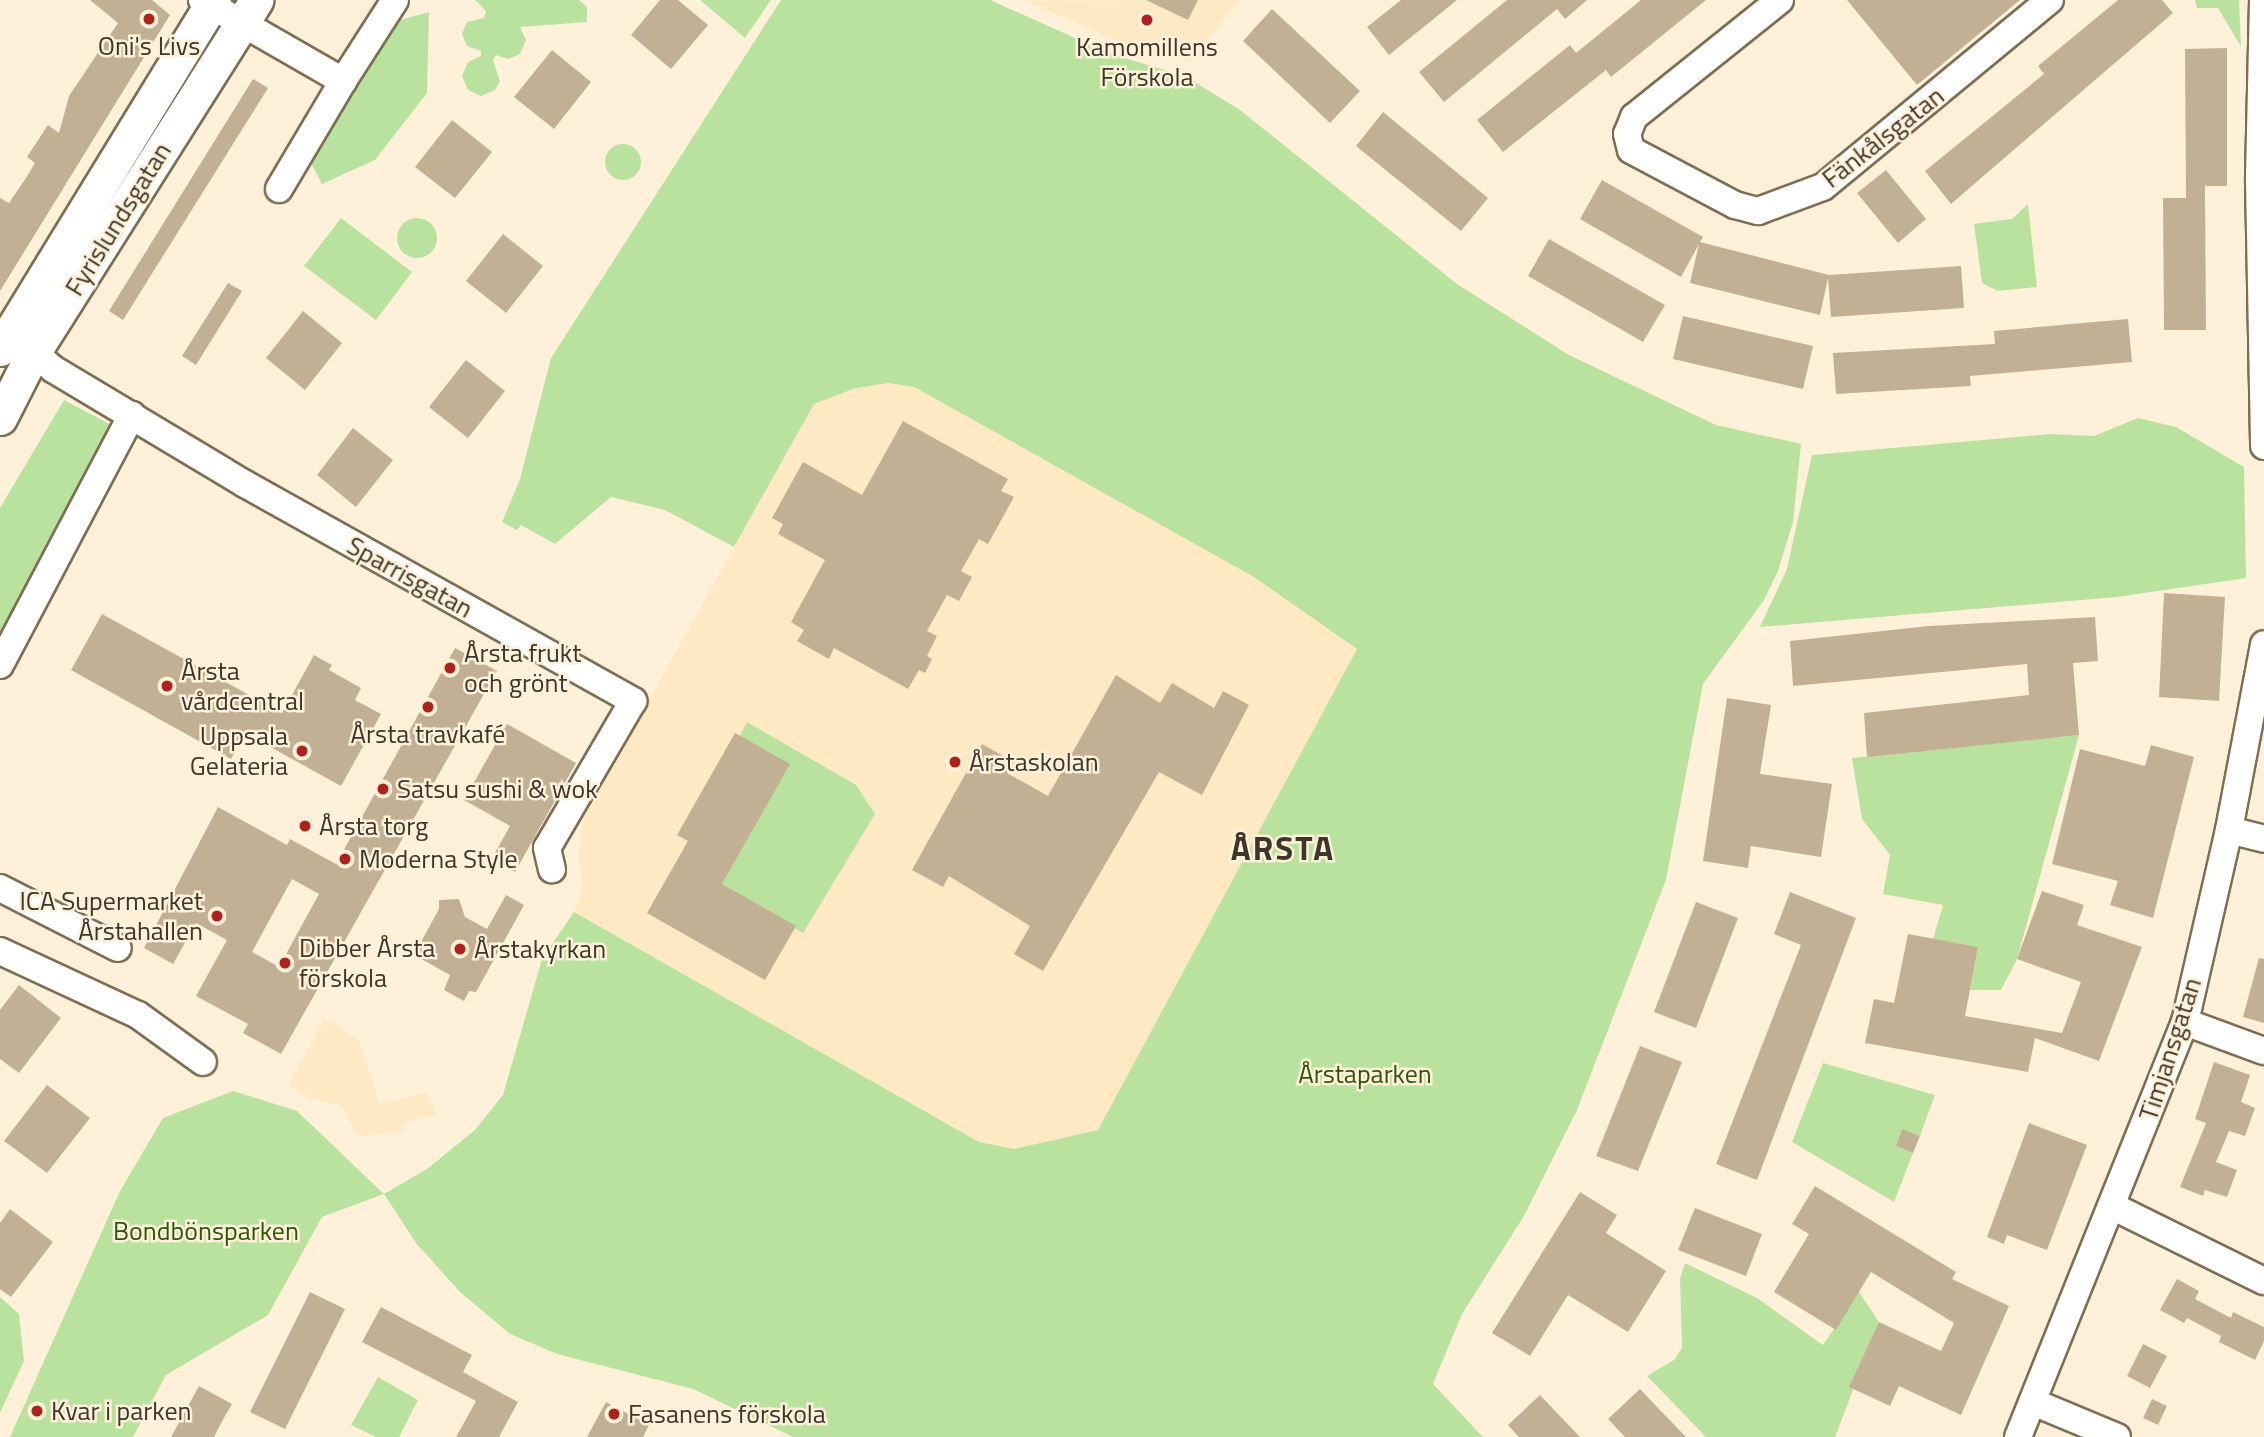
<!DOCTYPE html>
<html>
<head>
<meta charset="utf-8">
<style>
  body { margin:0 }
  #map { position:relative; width:2264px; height:1437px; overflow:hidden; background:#fff1d9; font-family:"Titillium Web",sans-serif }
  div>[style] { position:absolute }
  .built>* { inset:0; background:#fee9c4 }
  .green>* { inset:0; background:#b9e29f }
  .round { border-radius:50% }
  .building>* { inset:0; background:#c1b094 }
  .roads { filter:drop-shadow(2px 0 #7d6e54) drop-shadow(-2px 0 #7d6e54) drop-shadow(0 2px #7d6e54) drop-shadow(0 -2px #7d6e54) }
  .minor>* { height:26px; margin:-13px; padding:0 13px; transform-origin:13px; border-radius:13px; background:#fff }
  .major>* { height:33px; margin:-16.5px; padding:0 16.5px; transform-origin:16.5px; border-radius:16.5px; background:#fff }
  .dots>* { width:19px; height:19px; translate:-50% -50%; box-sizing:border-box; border:4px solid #fff1d9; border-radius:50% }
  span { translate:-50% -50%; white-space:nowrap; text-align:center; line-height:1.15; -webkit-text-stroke:5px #fff1d9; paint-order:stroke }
  .poi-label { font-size:26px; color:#3d372b }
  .left { translate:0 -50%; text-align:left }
  .right { translate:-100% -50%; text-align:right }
  .street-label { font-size:26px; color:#3d372b }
  .park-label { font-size:26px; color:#2e550a }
  .district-label { font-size:33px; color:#3d372b; font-weight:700; letter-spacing:2px }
</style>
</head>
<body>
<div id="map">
  <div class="built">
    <div style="clip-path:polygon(1240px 0,1188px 62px,1116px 40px,1026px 1px)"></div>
    <div style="clip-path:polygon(888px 383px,914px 387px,1254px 577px,1357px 649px,1098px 1130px,1014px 1149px,979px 1142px,574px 912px,583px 887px,578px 852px,584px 817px,814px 404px,853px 389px)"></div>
    <div style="clip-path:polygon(324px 1019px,359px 1040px,379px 1103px,426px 1093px,436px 1114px,402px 1123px,403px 1131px,358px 1137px,341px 1105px,314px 1100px,288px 1085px)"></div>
  </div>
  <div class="green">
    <div style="clip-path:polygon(475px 0,579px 0,587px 7px,587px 22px,520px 27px,526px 40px,520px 54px,508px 59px,496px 55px,493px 60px,500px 81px,495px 90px,481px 96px,468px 90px,462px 76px,468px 62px,481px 56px,481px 51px,467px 46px,462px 34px,467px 22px,484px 18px,486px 11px)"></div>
    <div style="clip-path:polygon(700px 0,771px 0,745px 38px)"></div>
    <div style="clip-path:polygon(781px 0,990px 0,1111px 54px,1185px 76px,1240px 110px,1457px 284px,1569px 355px,1716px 425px,1801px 444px,1793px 522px,1778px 571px,1764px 600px,1703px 684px,1666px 880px,1577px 1110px,1524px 1216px,1462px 1314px,1433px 1384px,1483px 1437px,793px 1437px,693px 1389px,557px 1354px,510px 1334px,460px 1292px,416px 1243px,384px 1194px,322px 1217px,268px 1315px,166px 1375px,133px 1437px,10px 1437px,120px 1191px,163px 1118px,233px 1091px,297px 1111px,384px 1194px,427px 1169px,475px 1130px,503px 1095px,542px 959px,574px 912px,979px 1142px,1014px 1149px,1098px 1130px,1357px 649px,1254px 577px,914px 387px,888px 383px,853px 389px,814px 404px,734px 547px,665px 510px,611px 497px,555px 544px,521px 525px,517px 530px,502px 522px,520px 479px,551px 358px)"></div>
    <div style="clip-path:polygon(2195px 0,2239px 0,2241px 47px,2218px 8px,2197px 8px)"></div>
    <div style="clip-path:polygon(429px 12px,427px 93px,375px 160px,322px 184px,310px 161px,400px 20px)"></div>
    <div class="round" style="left:605px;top:144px;width:36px;height:36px"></div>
    <div style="clip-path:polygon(2028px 204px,2037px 287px,1998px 291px,1982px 283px,1974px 224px,2012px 219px)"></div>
    <div style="clip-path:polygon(341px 218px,412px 272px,376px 320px,304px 266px)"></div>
    <div class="round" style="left:397px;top:218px;width:40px;height:40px"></div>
    <div style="clip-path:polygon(64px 400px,115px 427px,0 645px,0 508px)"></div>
    <div style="clip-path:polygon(2138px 418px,2176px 427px,2244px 467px,2246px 578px,2117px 597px,1760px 627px,1787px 569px,1812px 455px,2051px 434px,2094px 436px)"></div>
    <div style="clip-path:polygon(747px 722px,856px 785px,875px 814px,803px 933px,722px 884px,789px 764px,740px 736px)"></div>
    <div style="clip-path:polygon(2079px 735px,2017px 959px,2001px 990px,1970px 990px,1978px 947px,1933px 939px,1943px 905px,1883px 894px,1890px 855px,1862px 819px,1852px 758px)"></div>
    <div style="clip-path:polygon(1823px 1063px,1935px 1095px,1920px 1136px,1902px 1130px,1896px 1146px,1913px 1153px,1894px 1202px,1792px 1142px)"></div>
    <div style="clip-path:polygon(1685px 1263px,1757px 1298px,1823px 1345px,1859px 1292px,1879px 1322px,1835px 1437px,1706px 1437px,1647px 1376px,1674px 1360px,1682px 1348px,1680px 1278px)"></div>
    <div style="clip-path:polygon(0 1297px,19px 1314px,24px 1361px,0 1413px)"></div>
    <div style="clip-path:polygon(378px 1377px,418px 1400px,399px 1437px,376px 1437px,351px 1425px)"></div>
  </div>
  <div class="building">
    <div style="clip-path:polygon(90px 0,152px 0,170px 15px,0 291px,0 198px,9px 203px,26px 178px,35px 163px,27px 157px,48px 125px,59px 133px,69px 96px,118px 23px)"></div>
    <div style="clip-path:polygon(660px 0,678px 0,708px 25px,671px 69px,631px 35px)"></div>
    <div style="clip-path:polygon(1146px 0,1198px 0,1188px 20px)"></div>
    <div style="clip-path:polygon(1401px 0,1457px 0,1389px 55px,1367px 27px)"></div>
    <div style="clip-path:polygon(1507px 0,1587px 0,1565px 19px,1557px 9px,1444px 102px,1419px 72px)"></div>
    <div style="clip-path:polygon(1641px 0,1706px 0,1611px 77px,1606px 70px,1503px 152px,1477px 120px,1570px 45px,1576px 53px)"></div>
    <div style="clip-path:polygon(1847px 0,2020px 0,1917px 85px)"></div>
    <div style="clip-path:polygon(2118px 0,2162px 0,2173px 13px,1951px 204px,1925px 171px,2044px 74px,2038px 66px)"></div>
    <div style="clip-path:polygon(1272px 9px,1360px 91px,1330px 123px,1243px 41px)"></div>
    <div style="clip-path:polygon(2227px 48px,2227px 186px,2205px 186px,2206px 330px,2164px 330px,2163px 198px,2186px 198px,2185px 49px)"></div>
    <div style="clip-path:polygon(552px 50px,591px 82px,554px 129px,514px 97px)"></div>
    <div style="clip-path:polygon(253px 79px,268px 88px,123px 320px,109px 311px)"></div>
    <div style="clip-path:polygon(1383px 112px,1488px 198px,1461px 231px,1356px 146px)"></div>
    <div style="clip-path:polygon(452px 120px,492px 152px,455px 198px,415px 167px)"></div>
    <div style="clip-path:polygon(1886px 170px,1926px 219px,1898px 243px,1857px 193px)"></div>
    <div style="clip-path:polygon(1602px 180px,1703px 237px,1700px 242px,1829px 275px,1961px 266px,1964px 308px,1831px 317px,1828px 278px,1820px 315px,1690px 283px,1699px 244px,1681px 277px,1580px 219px)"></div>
    <div style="clip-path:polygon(503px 234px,543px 266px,506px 313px,466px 281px)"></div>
    <div style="clip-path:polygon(1549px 239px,1665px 305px,1643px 342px,1528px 276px)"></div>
    <div style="clip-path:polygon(228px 283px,242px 291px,196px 365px,182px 356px)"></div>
    <div style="clip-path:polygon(303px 311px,342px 343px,305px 390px,266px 358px)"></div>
    <div style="clip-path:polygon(1683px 316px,1813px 346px,1803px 389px,1673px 359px)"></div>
    <div style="clip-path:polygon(2128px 319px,2132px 362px,1970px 376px,1971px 386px,1836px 394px,1833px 353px,1995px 344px,1994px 331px)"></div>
    <div style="clip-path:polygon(466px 360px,505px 391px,468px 438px,429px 407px)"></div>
    <div style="clip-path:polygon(903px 421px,1008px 479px,1001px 491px,1014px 497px,988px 544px,979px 539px,961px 571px,972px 577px,959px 601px,947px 595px,927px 631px,937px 636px,927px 656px,932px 659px,925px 673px,919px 670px,908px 689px,834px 648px,829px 659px,797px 641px,804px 630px,791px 622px,825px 560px,778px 534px,783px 524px,772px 518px,803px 462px,862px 495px)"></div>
    <div style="clip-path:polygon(353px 428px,393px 460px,356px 507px,317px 475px)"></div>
    <div style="clip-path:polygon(2164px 593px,2225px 597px,2219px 701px,2159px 697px)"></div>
    <div style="clip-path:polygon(102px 614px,282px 713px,314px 655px,332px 665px,329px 670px,361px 688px,355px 700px,381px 714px,341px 786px,245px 733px,231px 759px,71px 670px)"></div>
    <div style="clip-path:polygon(2095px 617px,2098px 661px,2073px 663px,2079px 735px,1867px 757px,1864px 713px,2029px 695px,2027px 664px,1793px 686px,1790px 641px,1929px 626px)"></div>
    <div style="clip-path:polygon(evenodd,455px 648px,497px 671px,281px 1054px,243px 1033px,248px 1024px,196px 996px,227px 940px,196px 923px,173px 964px,144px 948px,218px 807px,287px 845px,290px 839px,336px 864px,455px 648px,292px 879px,319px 894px,279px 967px,252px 952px,292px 879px)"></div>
    <div style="clip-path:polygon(1116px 675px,1160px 703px,1172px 683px,1214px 708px,1223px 691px,1249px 705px,1202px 795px,1159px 772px,1043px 971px,1014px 954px,1030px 926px,949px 876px,943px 887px,912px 870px,982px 744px,1014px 762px,1007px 773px,1048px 796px)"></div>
    <div style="clip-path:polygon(1727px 698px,1771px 705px,1760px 774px,1832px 784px,1821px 857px,1751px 846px,1748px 868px,1703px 861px)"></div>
    <div style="clip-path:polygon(507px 724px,576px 763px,515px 872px,492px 858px,510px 826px,464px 800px)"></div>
    <div style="clip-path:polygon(735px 733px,790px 764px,722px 884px,796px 926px,765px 980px,647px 913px,688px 841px,677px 835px)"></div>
    <div style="clip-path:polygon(2151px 745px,2194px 757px,2153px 918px,2110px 905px,2118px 881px,2052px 864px,2080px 749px,2145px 766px)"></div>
    <div style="clip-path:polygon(2042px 891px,2084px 905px,2077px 925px,2142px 947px,2099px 1061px,2035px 1038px,2028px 1072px,1865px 1043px,1874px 999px,1894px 1003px,1908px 934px,1978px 947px,1965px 1016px,2062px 1033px,2081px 982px,2017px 959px)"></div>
    <div style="clip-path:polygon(1790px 892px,1856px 918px,1757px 1180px,1716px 1164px,1801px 945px,1774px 934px)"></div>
    <div style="clip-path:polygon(506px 895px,524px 905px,476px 992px,469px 991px,464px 1001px,444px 990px,450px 975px,416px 956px,422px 940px,439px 909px,439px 900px,459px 899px,465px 917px,487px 929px)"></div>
    <div style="clip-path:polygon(1696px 902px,1738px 918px,1696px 1028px,1654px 1012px)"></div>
    <div style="clip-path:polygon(2259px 958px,2264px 959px,2264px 1023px,2243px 1017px)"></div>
    <div style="clip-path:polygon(19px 985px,61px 1018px,19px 1073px,0 1059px,0 1010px)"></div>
    <div style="clip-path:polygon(1640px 1046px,1682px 1062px,1638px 1171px,1596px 1156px)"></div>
    <div style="clip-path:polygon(2214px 1062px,2250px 1075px,2241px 1102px,2255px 1108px,2245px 1136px,2229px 1131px,2216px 1162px,2237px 1170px,2227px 1197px,2205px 1190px,2203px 1196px,2180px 1187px,2206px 1123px,2195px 1119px)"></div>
    <div style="clip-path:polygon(47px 1085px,90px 1118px,47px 1173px,4px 1141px)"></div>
    <div style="clip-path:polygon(2029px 1123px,2087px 1145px,2047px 1250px,2007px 1235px,2004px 1244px,1987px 1237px)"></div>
    <div style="clip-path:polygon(1902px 1129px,1920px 1136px,1913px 1153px,1896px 1146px)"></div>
    <div style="clip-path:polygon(1815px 1186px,1956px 1272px,1952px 1279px,2009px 1306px,1961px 1415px,1899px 1386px,1890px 1406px,1849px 1387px,1879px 1322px,1941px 1351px,1954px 1323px,1871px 1272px,1836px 1330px,1774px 1292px,1809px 1234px,1792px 1224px)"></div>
    <div style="clip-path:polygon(1580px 1192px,1617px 1215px,1606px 1233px,1666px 1271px,1628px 1332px,1568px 1295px,1530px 1356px,1492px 1333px)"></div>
    <div style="clip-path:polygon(1695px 1208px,1762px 1234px,1746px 1276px,1678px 1250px)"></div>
    <div style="clip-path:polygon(10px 1209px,53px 1242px,11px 1297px,0 1289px,0 1223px)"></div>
    <div style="clip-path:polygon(2177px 1279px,2199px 1291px,2195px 1299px,2231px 1318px,2233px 1312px,2264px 1327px,2264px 1341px,2255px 1360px,2219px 1342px,2221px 1336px,2187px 1318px,2184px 1323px,2160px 1310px)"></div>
    <div style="clip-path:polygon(310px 1292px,345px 1309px,285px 1429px,250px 1412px)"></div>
    <div style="clip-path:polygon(381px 1307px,472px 1355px,463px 1372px,518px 1402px,499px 1437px,456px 1437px,476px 1401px,362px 1342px)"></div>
    <div style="clip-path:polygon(2143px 1344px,2167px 1356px,2150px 1388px,2127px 1376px)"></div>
    <div style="clip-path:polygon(199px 1386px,232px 1404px,220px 1425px,214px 1437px,171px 1437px)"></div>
    <div style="clip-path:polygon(1640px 1389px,1658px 1408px,1686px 1437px,1625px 1437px,1608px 1419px)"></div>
    <div style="clip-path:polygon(1540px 1395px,1558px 1414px,1580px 1437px,1519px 1437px,1508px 1425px)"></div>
    <div style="clip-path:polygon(2152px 1399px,2167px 1406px,2158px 1425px,2143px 1418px)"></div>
    <div style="clip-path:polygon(606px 1402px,649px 1425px,643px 1437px,587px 1437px)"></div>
  </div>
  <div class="roads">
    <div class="minor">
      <div style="left:202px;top:0;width:163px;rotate:29.9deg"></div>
      <div style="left:343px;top:81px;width:96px;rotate:-57.3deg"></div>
      <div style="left:1780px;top:0;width:187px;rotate:141.3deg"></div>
      <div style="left:1634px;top:117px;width:18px;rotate:112deg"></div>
      <div style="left:1627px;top:134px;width:16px;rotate:76deg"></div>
      <div style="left:1631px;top:150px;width:118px;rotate:27.9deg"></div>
      <div style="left:1735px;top:205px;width:24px;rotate:15deg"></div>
      <div style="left:1758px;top:211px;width:69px;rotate:-20.3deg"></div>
      <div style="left:1823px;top:187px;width:294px;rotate:-39.5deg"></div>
      <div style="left:2263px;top:0;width:181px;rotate:91.3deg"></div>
      <div style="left:2259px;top:181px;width:265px;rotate:88.9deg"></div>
      <div style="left:279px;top:189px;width:126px;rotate:-59.3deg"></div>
      <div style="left:20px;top:340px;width:44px;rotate:41.3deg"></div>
      <div style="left:53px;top:369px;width:224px;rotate:30.9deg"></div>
      <div style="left:245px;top:484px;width:445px;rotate:29.2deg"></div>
      <div style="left:633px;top:701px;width:170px;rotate:120.3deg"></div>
      <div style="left:547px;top:848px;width:22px;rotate:77deg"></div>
      <div style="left:0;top:665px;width:283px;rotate:-62.2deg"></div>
      <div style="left:2229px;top:830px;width:36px;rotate:14deg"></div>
      <div style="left:0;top:888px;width:132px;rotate:27deg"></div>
      <div style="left:0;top:951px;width:152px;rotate:24.9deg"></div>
      <div style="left:138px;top:1015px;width:80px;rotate:35.9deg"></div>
      <div style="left:2185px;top:1022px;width:84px;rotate:20.2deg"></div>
      <div style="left:2114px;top:1207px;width:167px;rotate:26.3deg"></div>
      <div style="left:2033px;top:1402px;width:91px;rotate:22.6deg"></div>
      <div style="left:2018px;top:1437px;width:447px;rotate:-68.1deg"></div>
      <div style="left:2185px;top:1022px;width:197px;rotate:-77.1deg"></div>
      <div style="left:2229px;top:830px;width:189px;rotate:-79.3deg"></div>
    </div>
    <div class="major">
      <div style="left:0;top:349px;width:409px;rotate:-58.5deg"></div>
      <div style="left:0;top:418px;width:71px;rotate:-63.1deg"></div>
      <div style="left:32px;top:355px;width:420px;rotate:-57.7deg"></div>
    </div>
  </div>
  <div class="dots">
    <div style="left:149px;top:19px;background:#b1211c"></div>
    <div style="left:1147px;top:20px;background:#b1211c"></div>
    <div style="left:450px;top:668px;background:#b1211c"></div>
    <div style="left:167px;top:686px;background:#b1211c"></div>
    <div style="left:428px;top:707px;background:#b1211c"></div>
    <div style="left:302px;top:751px;background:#b1211c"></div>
    <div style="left:955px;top:762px;background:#b1211c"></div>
    <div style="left:383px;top:789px;background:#b1211c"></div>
    <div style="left:305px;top:826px;background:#b1211c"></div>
    <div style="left:345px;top:859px;background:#b1211c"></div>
    <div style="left:217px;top:916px;background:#b1211c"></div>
    <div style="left:460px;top:949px;background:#b1211c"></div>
    <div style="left:285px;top:963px;background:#b1211c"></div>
    <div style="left:37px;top:1411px;background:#b1211c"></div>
    <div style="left:614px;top:1414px;background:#b1211c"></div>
  </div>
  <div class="poi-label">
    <span style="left:149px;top:46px">Oni's Livs</span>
    <span style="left:1147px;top:62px">Kamomillens<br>Förskola</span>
    <span class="left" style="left:464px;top:668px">Årsta frukt<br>och grönt</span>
    <span class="left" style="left:181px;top:686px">Årsta<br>vårdcentral</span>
    <span style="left:428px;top:734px">Årsta travkafé</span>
    <span class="right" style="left:288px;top:751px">Uppsala<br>Gelateria</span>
    <span class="left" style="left:969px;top:762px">Årstaskolan</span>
    <span class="left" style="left:397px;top:789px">Satsu sushi &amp; wok</span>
    <span class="left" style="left:319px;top:826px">Årsta torg</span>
    <span class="left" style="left:359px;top:859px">Moderna Style</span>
    <span class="right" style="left:203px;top:916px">ICA Supermarket<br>Årstahallen</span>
    <span class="left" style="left:299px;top:963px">Dibber Årsta<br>förskola</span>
    <span class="left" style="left:474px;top:949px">Årstakyrkan</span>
    <span class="left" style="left:51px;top:1411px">Kvar i parken</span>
    <span class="left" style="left:628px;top:1414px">Fasanens förskola</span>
  </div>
  <div class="street-label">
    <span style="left:1883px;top:137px;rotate:-38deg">Fänkålsgatan</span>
    <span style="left:118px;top:219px;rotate:-58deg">Fyrislundsgatan</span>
    <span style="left:410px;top:577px;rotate:29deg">Sparrisgatan</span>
    <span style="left:2170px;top:1049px;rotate:-72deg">Timjansgatan</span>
  </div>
  <div class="park-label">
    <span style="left:1365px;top:1074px">Årstaparken</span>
    <span style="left:206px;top:1231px">Bondbönsparken</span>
  </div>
  <div class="district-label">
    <span style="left:1283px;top:849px">ÅRSTA</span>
  </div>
</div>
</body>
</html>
